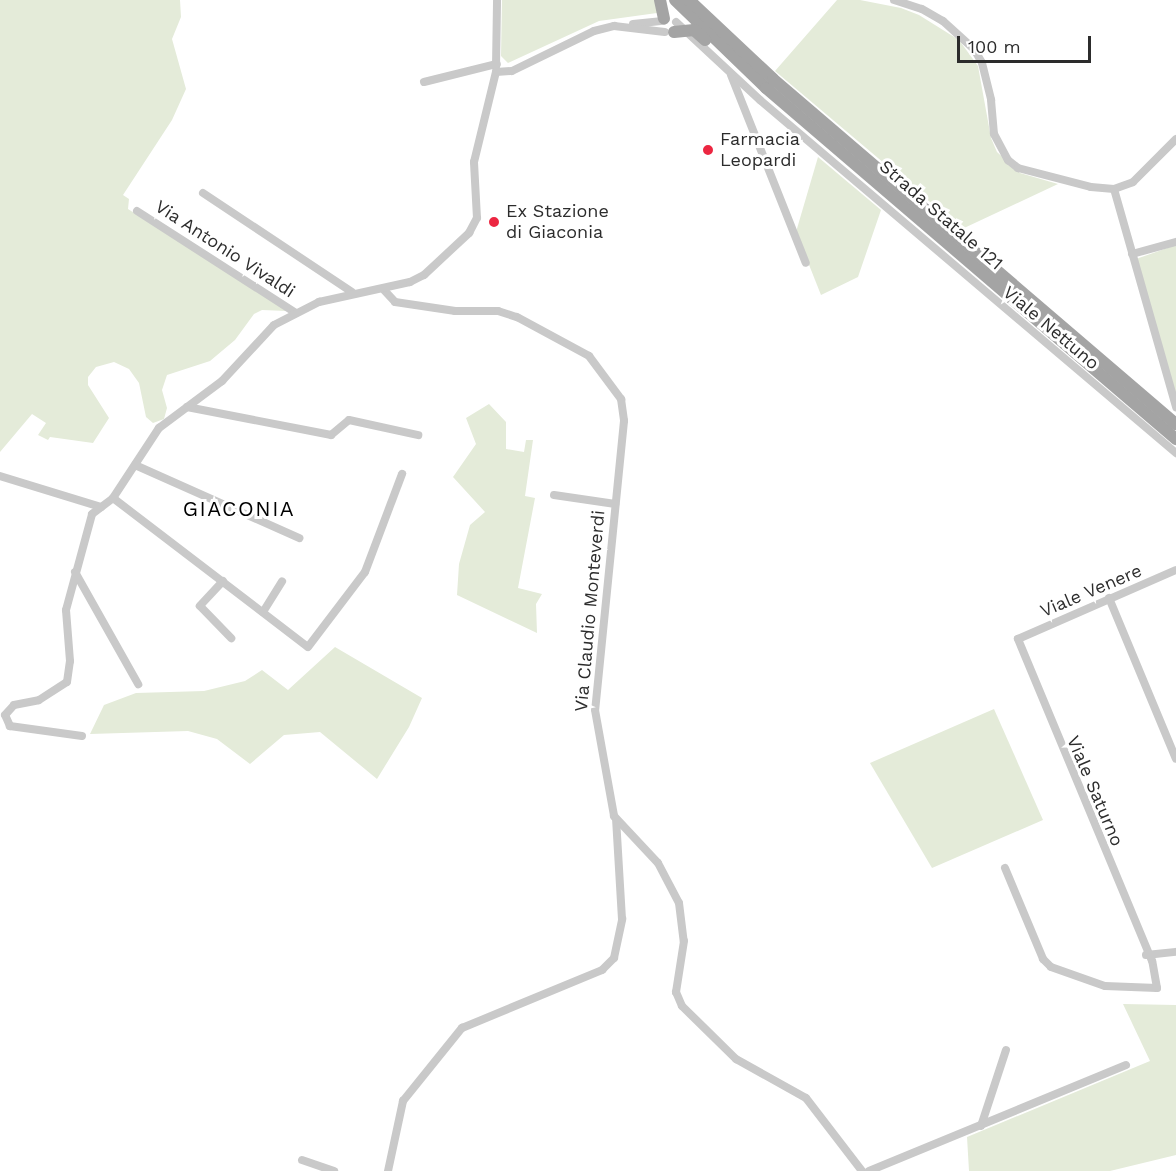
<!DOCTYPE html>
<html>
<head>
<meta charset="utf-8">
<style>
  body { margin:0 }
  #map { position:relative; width:1176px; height:1171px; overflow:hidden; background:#fff; font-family:"Work Sans",sans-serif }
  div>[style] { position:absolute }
  .green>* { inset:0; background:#e4ebd9 }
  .minor>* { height:8px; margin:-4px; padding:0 4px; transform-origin:4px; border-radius:4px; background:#c9c9c9 }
  .primary>* { height:12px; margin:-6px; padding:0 6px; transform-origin:6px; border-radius:6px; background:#a4a4a4 }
  .dots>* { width:16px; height:16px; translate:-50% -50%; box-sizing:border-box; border:3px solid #fff; border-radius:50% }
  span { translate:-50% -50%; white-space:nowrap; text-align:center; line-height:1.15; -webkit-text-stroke:6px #fff; paint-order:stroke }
  .poi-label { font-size:18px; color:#2c2c2c }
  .left { translate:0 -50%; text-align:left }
  .street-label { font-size:18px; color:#2c2c2c }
  .quarter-label { font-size:21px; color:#000; letter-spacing:1.5px }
  .scale { position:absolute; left:957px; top:36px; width:134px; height:27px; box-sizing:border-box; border:3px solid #2c2c2c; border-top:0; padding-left:8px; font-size:18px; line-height:21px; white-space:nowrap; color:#2c2c2c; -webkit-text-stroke:4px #fff; paint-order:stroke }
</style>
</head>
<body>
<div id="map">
  <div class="green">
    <div style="clip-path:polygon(0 0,180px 0,181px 17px,172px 39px,186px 89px,172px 120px,123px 195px,129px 199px,128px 209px,287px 311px,262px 310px,254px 314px,235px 340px,210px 361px,167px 375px,162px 390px,167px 408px,164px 419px,153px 423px,146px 417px,139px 383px,129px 369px,114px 362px,96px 367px,88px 377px,88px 385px,109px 418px,93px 443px,50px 437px,48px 440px,38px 435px,46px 423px,32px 414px,0 452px)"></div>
    <div style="clip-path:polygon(502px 0,656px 0,657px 13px,599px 21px,508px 63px,501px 56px)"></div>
    <div style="clip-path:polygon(837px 0,860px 0,901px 8px,919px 15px,959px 40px,978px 66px,991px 138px,997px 152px,1020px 173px,1058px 184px,962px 229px,775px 71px)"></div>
    <div style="clip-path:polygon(818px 157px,881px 210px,858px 277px,821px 295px,796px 232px)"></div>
    <div style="clip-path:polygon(1176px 245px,1176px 395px,1136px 259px)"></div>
    <div style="clip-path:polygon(489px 404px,506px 422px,506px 449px,524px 452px,526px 440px,533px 440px,525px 496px,535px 498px,518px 588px,542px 594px,536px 604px,537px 633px,457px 595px,459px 564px,470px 525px,485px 512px,453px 477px,476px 444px,466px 418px)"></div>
    <div style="clip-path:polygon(335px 647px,422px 698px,409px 727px,377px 779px,320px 732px,284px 735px,250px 764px,217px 739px,188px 731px,90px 734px,104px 705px,136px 693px,204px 691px,245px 681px,262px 670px,288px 690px)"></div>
    <div style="clip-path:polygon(994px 709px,1043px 820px,932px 868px,870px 763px)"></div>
    <div style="clip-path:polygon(1123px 1004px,1176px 1005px,1176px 1155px,1110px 1171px,969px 1171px,967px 1137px,1150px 1061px)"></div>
  </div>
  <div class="minor">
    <div style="left:894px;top:0;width:29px;rotate:18deg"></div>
    <div style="left:922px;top:9px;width:24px;rotate:30deg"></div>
    <div style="left:943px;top:21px;width:42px;rotate:42.1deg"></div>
    <div style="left:974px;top:49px;width:16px;rotate:60deg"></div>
    <div style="left:982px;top:63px;width:38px;rotate:76deg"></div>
    <div style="left:991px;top:100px;width:34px;rotate:85deg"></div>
    <div style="left:994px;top:134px;width:30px;rotate:62deg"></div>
    <div style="left:1008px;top:160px;width:13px;rotate:39deg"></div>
    <div style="left:1018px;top:168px;width:75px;rotate:14.6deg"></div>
    <div style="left:1091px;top:187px;width:23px;rotate:5deg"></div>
    <div style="left:1114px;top:189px;width:20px;rotate:-20deg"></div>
    <div style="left:1133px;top:182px;width:61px;rotate:-45deg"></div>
    <div style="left:676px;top:22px;width:115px;rotate:42.9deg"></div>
    <div style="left:760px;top:100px;width:546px;rotate:40.32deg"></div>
    <div style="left:633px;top:24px;width:30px;rotate:-6deg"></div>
    <div style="left:496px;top:67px;width:67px;rotate:-89.1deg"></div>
    <div style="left:731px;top:75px;width:202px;rotate:68.3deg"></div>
    <div style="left:424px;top:82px;width:75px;rotate:-13.9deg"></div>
    <div style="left:1114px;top:189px;width:227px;rotate:74.1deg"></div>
    <div style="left:203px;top:193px;width:179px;rotate:33.6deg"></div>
    <div style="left:137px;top:211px;width:189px;rotate:32.7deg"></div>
    <div style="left:1132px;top:254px;width:46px;rotate:-15.3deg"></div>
    <div style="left:384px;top:290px;width:16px;rotate:47deg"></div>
    <div style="left:395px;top:302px;width:61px;rotate:8.5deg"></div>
    <div style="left:455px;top:311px;width:43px"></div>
    <div style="left:498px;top:311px;width:20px;rotate:18deg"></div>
    <div style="left:517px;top:317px;width:82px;rotate:28.4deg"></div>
    <div style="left:589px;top:356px;width:54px;rotate:53.3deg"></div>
    <div style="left:621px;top:399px;width:22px;rotate:82deg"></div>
    <div style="left:624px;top:421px;width:290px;rotate:95.7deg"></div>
    <div style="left:595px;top:710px;width:108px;rotate:79.8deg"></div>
    <div style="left:614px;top:816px;width:64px;rotate:46.9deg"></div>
    <div style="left:658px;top:863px;width:45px;rotate:62.3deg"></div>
    <div style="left:679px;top:903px;width:38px;rotate:83deg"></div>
    <div style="left:684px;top:941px;width:52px;rotate:98.9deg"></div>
    <div style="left:676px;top:992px;width:15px;rotate:67deg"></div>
    <div style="left:682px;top:1006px;width:76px;rotate:44.5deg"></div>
    <div style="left:736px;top:1059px;width:80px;rotate:29.1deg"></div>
    <div style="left:806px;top:1098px;width:92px;rotate:52.5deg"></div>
    <div style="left:187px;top:407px;width:147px;rotate:11deg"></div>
    <div style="left:331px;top:435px;width:23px;rotate:-40deg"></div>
    <div style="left:349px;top:420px;width:71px;rotate:12.3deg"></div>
    <div style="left:135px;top:465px;width:180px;rotate:24deg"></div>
    <div style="left:0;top:476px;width:106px;rotate:17.1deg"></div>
    <div style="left:554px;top:495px;width:62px;rotate:8.4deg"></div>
    <div style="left:113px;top:498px;width:245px;rotate:37.4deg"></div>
    <div style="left:308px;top:647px;width:94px;rotate:-52.8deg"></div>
    <div style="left:365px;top:572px;width:105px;rotate:-69.3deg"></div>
    <div style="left:75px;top:572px;width:129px;rotate:60.6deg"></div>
    <div style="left:223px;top:581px;width:34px;rotate:133deg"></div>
    <div style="left:200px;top:606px;width:45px;rotate:45.9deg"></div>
    <div style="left:1109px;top:598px;width:174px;rotate:67.4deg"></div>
    <div style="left:263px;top:612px;width:36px;rotate:-58deg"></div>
    <div style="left:82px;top:736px;width:73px;rotate:-172.1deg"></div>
    <div style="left:10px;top:726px;width:12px;rotate:-114deg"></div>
    <div style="left:5px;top:715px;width:13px;rotate:-48deg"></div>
    <div style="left:14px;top:705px;width:25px;rotate:-11deg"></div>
    <div style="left:39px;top:700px;width:33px;rotate:-33deg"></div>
    <div style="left:67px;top:682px;width:21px;rotate:-82deg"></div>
    <div style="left:70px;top:661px;width:51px;rotate:-94.5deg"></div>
    <div style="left:66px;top:610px;width:99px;rotate:-74.8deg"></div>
    <div style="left:92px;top:514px;width:26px;rotate:-37deg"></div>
    <div style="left:113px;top:498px;width:84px;rotate:-56.7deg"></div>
    <div style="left:159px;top:428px;width:79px;rotate:-36.7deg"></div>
    <div style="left:222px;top:381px;width:76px;rotate:-47.1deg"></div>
    <div style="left:274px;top:325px;width:51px;rotate:-27.1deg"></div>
    <div style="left:319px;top:302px;width:93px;rotate:-12.4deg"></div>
    <div style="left:410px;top:282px;width:16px;rotate:-27deg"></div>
    <div style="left:424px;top:275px;width:62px;rotate:-43deg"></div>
    <div style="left:469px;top:233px;width:17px;rotate:-62deg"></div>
    <div style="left:477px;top:218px;width:56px;rotate:-93.1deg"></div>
    <div style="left:474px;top:162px;width:93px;rotate:-76.3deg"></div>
    <div style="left:496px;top:72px;width:16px;rotate:-4deg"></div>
    <div style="left:512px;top:71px;width:91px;rotate:-26deg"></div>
    <div style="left:594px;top:31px;width:21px;rotate:-14deg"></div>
    <div style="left:614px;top:26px;width:51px;rotate:6.7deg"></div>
    <div style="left:1005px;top:868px;width:99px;rotate:67.3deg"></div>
    <div style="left:1043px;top:959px;width:11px;rotate:45deg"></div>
    <div style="left:1051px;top:967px;width:57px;rotate:19.4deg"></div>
    <div style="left:1105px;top:986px;width:52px;rotate:2.2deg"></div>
    <div style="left:1157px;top:988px;width:27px;rotate:-100deg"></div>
    <div style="left:1152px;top:961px;width:349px;rotate:-112.6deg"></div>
    <div style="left:1018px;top:639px;width:172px;rotate:-23.6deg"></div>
    <div style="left:1146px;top:955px;width:30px;rotate:-6deg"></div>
    <div style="left:981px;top:1126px;width:80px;rotate:-71.8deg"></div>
    <div style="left:302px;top:1160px;width:34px;rotate:19deg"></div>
    <div style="left:388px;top:1171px;width:72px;rotate:-77.9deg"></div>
    <div style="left:403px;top:1101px;width:94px;rotate:-51.1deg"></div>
    <div style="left:462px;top:1028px;width:152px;rotate:-22.5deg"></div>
    <div style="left:602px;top:970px;width:17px;rotate:-45deg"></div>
    <div style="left:614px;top:958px;width:40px;rotate:-78deg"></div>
    <div style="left:622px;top:919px;width:100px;rotate:-93.4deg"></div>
    <div style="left:869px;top:1171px;width:278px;rotate:-22.4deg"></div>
  </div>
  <div class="primary">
    <div style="left:660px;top:0;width:19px;rotate:78deg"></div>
    <div style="left:675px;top:0;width:127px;rotate:44deg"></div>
    <div style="left:766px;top:88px;width:540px;rotate:40.57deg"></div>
    <div style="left:689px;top:0;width:115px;rotate:43.2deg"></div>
    <div style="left:773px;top:79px;width:531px;rotate:40.57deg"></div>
    <div style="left:674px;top:32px;width:20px;rotate:-6deg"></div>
    <div style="left:694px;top:30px;width:15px;rotate:42deg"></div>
  </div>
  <div class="dots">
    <div style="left:708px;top:150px;background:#ec2641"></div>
    <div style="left:494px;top:222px;background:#ec2641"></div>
  </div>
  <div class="poi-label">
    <span class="left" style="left:720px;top:150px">Farmacia<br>Leopardi</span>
    <span class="left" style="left:506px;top:222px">Ex Stazione<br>di Giaconia</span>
  </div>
  <div class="street-label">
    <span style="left:941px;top:215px;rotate:41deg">Strada Statale 121</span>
    <span style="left:225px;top:249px;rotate:33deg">Via Antonio Vivaldi</span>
    <span style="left:1051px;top:328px;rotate:40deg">Viale Nettuno</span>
    <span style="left:1091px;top:591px;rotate:-23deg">Viale Venere</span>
    <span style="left:590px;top:611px;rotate:-85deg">Via Claudio Monteverdi</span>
    <span style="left:1095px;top:791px;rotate:67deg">Viale Saturno</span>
  </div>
  <div class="quarter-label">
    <span style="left:239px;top:509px">GIACONIA</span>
  </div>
  <div class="scale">100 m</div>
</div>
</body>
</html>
